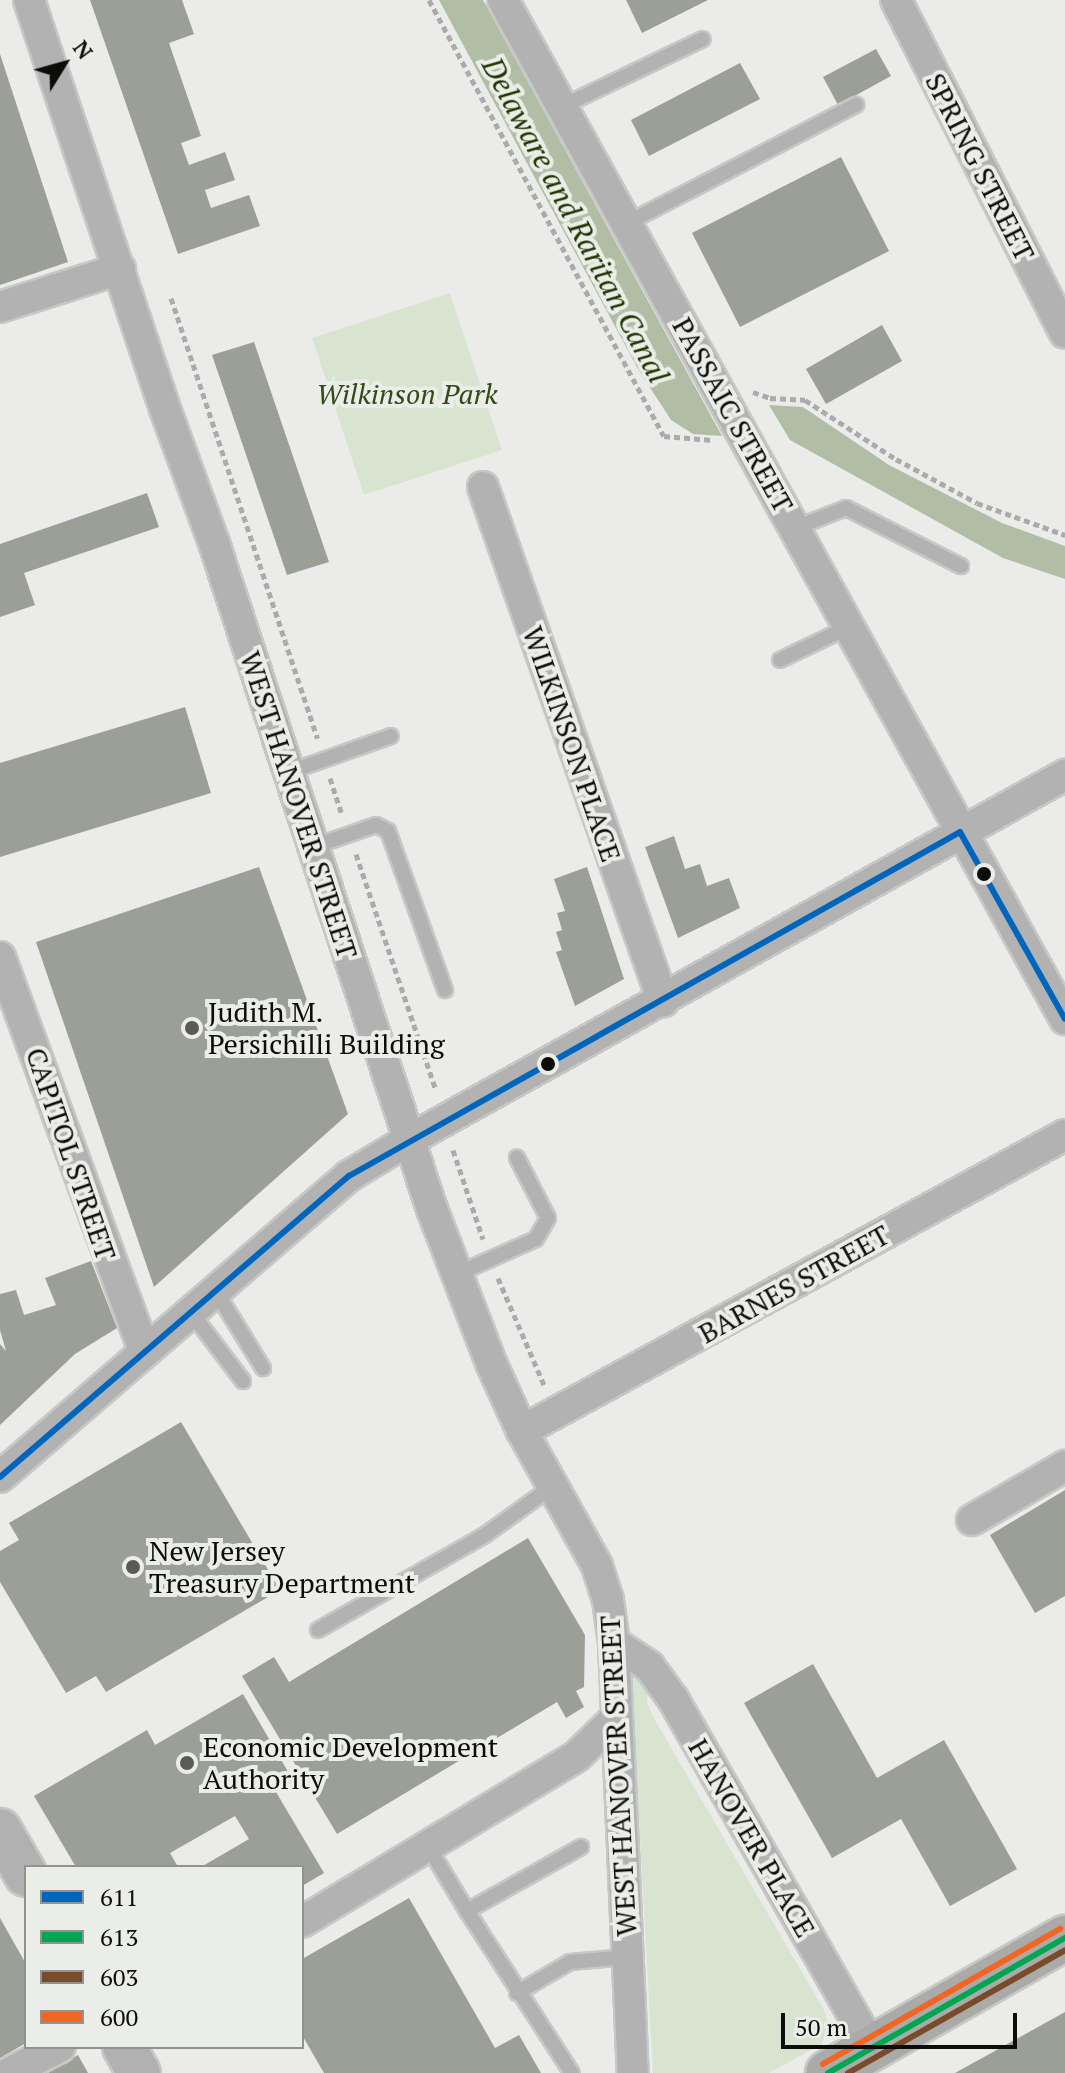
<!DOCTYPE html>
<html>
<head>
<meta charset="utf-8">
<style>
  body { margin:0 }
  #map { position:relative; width:1065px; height:2073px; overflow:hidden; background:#ebecea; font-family:"PT Serif",serif }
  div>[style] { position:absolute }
  .green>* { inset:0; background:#d9e4d0 }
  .water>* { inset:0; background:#b1bda5 }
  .building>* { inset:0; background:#9b9f98 }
  .path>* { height:5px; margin-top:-2.5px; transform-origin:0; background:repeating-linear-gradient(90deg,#aaabaa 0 6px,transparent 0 10px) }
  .roads { filter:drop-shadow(2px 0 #c7c8c6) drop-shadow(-2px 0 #c7c8c6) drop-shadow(0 2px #c7c8c6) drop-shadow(0 -2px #c7c8c6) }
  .lane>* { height:14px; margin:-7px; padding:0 7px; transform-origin:7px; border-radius:7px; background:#b2b2b2 }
  .street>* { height:30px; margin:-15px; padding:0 15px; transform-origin:15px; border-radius:15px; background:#b2b2b2 }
  .secondary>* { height:42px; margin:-21px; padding:0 21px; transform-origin:21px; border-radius:21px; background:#b1b1b1 }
  .primary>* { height:44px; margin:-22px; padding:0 22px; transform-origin:22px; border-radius:22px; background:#aaaba9 }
  .bus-1>* { height:6px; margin:-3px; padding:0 3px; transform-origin:3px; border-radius:3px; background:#0065bd }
  .bus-2>* { height:6px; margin:-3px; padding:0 3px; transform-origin:3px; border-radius:3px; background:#00a651 }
  .bus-3>* { height:6px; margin:-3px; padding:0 3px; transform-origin:3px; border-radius:3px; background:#7a4b2a }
  .bus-4>* { height:6px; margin:-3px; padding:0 3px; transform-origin:3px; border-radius:3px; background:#f26522 }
  .dots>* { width:22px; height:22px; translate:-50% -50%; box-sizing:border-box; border:4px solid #ebede9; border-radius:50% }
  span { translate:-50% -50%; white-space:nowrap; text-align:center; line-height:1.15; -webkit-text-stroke:8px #ebede9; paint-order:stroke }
  .street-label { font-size:28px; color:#0c0c0b }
  .park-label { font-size:28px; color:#344b18; font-style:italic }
  .poi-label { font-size:28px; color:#0c0c0b }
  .left { translate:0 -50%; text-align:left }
  .water-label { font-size:30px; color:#203500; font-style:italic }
  .legend { position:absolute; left:24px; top:1865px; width:280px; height:184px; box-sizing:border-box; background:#ebede9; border:2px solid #929390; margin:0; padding:10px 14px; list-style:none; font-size:24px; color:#0c0c0b }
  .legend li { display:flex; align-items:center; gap:16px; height:40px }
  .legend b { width:40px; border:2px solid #929390 }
  .north { position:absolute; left:24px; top:24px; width:80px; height:80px; -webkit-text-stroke:6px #ebede9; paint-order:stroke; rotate:53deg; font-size:22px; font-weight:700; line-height:32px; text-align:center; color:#0c0c0b }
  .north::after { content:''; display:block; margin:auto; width:28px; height:36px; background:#0c0c0b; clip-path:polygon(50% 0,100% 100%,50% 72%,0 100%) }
  .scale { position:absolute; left:781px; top:2013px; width:236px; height:36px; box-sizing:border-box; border:4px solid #0c0c0b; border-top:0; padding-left:10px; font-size:24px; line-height:28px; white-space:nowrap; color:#0c0c0b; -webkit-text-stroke:6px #ebede9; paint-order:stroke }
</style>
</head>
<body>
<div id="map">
  <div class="green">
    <div style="clip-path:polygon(450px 293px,502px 450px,364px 495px,312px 338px)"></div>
    <div style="clip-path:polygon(634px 1670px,648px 1689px,647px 1702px,652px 1715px,824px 2010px,828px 2024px,822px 2044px,769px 2073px,653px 2073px,631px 1676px)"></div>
  </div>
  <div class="water">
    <div style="clip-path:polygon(439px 0,483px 0,722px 436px,693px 434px,671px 420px,638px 369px)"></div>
    <div style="clip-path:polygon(769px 405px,803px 407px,889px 465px,1002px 523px,1065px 546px,1065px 579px,1003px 558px,790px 440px)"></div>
  </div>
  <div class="building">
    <div style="clip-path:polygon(90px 0,182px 0,194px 34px,169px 43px,201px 136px,181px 143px,189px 165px,225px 152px,235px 180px,205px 190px,211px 208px,249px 195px,260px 226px,178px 254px)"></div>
    <div style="clip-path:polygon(626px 0,708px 0,642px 33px)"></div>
    <div style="clip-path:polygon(876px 49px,891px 76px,838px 105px,823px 77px)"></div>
    <div style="clip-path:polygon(0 54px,68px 262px,0 285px)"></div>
    <div style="clip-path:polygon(740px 63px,760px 99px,649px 156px,631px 120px)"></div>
    <div style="clip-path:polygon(841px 157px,889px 251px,740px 327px,692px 233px)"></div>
    <div style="clip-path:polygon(882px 325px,902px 361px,826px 404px,806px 369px)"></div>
    <div style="clip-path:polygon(254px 342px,329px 562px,287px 575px,212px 355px)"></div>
    <div style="clip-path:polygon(147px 493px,159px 527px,24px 573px,35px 605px,0 617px,0 544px)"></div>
    <div style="clip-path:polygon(185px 707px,211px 793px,0 857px,0 763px)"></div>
    <div style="clip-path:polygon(674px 836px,685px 869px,700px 864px,707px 886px,729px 878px,740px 908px,678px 938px,645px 847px)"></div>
    <div style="clip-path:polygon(259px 867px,348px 1114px,154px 1287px,36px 942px)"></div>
    <div style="clip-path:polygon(587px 867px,624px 979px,575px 1006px,556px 952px,562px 950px,556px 932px,562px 930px,557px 913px,565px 911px,554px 879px)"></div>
    <div style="clip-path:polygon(91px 1261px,117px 1328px,75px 1354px,0 1425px,0 1344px,6px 1351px,0 1330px,0 1294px,16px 1290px,24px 1315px,56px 1305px,45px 1278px)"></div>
    <div style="clip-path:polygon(181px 1422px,280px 1590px,106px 1692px,96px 1676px,66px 1693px,0 1582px,0 1551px,19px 1540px,9px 1523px)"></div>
    <div style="clip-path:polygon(1065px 1490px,1065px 1596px,1035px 1613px,990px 1535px)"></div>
    <div style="clip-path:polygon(528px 1538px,585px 1635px,584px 1687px,576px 1691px,584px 1707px,566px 1718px,557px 1702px,337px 1834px,242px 1676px,274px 1657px,289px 1682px)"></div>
    <div style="clip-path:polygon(813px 1664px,877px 1778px,944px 1740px,1017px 1869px,950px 1906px,901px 1819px,832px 1858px,744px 1703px)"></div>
    <div style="clip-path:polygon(243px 1694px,294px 1782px,276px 1792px,324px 1873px,302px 1886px,302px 1867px,201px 1867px,249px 1839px,235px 1816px,170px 1853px,178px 1867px,76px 1867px,34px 1796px,147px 1730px,155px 1745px)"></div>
    <div style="clip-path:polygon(409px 1898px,495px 2048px,519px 2035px,541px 2073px,324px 2073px,302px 2035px,302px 1959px)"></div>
    <div style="clip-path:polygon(0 1918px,26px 1964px,26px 2043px,0 2058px)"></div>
    <div style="clip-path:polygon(1065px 2012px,1065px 2073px,955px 2073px,993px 2052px)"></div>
    <div style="clip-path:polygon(78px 2055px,88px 2073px,48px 2073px)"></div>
  </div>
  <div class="path">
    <div style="left:429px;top:0;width:495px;rotate:61.7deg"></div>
    <div style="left:664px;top:436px;width:48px;rotate:4.8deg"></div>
    <div style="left:171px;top:298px;width:464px;rotate:71.6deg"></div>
    <div style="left:753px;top:392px;width:18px;rotate:19deg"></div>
    <div style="left:770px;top:398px;width:35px;rotate:3deg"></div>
    <div style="left:805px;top:400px;width:108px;rotate:33deg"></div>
    <div style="left:896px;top:459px;width:92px;rotate:28.5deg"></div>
    <div style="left:977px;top:503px;width:94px;rotate:20deg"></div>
    <div style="left:330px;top:778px;width:38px;rotate:72deg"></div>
    <div style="left:356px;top:854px;width:250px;rotate:71.3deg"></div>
    <div style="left:453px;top:1150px;width:94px;rotate:71.4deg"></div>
    <div style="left:498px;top:1278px;width:119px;rotate:66.7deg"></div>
  </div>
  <div class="roads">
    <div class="lane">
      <div style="left:561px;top:107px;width:157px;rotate:-25.6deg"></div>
      <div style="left:627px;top:223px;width:258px;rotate:-27.3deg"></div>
      <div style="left:795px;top:528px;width:55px;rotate:-21.4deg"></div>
      <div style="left:846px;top:508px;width:129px;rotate:26.8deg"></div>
      <div style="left:780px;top:660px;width:76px;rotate:-25.6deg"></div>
      <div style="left:289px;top:772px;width:108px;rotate:-19.4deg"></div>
      <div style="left:313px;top:847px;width:67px;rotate:-19.2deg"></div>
      <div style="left:376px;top:825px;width:13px;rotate:27deg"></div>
      <div style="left:388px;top:831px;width:169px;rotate:70.3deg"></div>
      <div style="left:457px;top:1274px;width:86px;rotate:-23.9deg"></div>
      <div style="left:536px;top:1239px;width:24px;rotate:-60deg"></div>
      <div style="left:548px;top:1218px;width:68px;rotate:-117.3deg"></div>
      <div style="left:215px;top:1290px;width:92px;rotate:58.4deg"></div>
      <div style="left:190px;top:1311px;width:88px;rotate:52.9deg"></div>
      <div style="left:318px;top:1630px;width:192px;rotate:-29.6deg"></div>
      <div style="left:485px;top:1535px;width:84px;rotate:-35.8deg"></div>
      <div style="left:429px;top:1848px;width:74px;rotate:58.9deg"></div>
      <div style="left:467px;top:1911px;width:131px;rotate:-29.3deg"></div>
      <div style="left:467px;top:1911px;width:193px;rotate:57.1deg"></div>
      <div style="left:517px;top:1993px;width:61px;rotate:-30.3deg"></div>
      <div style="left:570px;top:1962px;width:58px;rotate:-4.9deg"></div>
    </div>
    <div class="street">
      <div style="left:29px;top:0;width:431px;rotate:71.6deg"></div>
      <div style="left:165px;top:409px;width:143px;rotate:69.9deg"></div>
      <div style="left:214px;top:543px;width:701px;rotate:71.88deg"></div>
      <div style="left:432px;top:1209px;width:167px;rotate:69deg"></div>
      <div style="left:492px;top:1365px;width:72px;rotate:65.6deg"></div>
      <div style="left:522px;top:1431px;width:154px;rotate:60.9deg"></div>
      <div style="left:597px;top:1566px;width:36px;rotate:72deg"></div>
      <div style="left:608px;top:1600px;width:43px;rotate:82.1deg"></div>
      <div style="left:614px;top:1643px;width:430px;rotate:87.5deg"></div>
      <div style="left:503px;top:0;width:1164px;rotate:61.12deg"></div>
      <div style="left:896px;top:0;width:373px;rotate:63.1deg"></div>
      <div style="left:0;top:307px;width:126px;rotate:-17.6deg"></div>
      <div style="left:483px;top:487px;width:545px;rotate:70.7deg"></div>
      <div style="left:0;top:957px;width:419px;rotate:69.9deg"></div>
      <div style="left:522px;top:1431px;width:618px;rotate:-28.6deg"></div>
      <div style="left:0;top:1477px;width:461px;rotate:-40.8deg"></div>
      <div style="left:349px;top:1176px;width:70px;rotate:-31deg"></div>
      <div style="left:409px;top:1140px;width:751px;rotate:-29.09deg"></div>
      <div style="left:972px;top:1520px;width:108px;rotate:-30.1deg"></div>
      <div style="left:614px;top:1643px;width:42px;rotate:33.3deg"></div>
      <div style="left:649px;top:1666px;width:41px;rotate:54deg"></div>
      <div style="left:673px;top:1699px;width:402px;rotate:60.3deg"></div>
      <div style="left:302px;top:1922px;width:321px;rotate:-31.1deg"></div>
      <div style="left:577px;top:1756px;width:54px;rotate:-44.3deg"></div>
      <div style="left:9px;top:2073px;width:57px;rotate:-27deg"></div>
    </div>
    <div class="secondary">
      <div style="left:0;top:1830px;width:52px;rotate:60deg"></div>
      <div style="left:124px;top:2047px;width:30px;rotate:60deg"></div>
    </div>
    <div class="primary">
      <div style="left:828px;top:2073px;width:273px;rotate:-29.7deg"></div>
    </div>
  </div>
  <div class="bus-1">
    <div style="left:0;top:1477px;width:461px;rotate:-40.8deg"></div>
    <div style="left:349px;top:1176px;width:701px;rotate:-29.38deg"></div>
    <div style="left:960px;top:832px;width:214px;rotate:60.7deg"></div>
  </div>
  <div class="bus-2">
    <div style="left:828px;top:2073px;width:273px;rotate:-29.7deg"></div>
  </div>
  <div class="bus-3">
    <div style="left:848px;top:2073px;width:249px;rotate:-29.5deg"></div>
  </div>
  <div class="bus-4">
    <div style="left:823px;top:2064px;width:273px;rotate:-29.7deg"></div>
  </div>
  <div class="dots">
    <div style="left:984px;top:874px;background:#0c0c0b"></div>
    <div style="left:192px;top:1028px;background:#5a5a59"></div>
    <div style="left:548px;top:1064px;background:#0c0c0b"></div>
    <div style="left:133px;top:1567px;background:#5a5a59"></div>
    <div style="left:187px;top:1763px;background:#5a5a59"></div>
  </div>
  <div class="street-label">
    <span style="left:980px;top:167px;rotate:63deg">SPRING STREET</span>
    <span style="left:733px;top:415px;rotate:61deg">PASSAIC STREET</span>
    <span style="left:572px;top:744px;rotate:71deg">WILKINSON PLACE</span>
    <span style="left:299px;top:805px;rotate:72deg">WEST HANOVER STREET</span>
    <span style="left:71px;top:1154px;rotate:71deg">CAPITOL STREET</span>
    <span style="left:794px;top:1284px;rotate:-29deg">BARNES STREET</span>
    <span style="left:618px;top:1776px;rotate:-93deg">WEST HANOVER STREET</span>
    <span style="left:752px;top:1838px;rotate:60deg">HANOVER PLACE</span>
  </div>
  <div class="park-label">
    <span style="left:407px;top:394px">Wilkinson Park</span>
  </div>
  <div class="poi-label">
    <span class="left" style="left:208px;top:1028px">Judith M.<br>Persichilli Building</span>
    <span class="left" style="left:149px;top:1567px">New Jersey<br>Treasury Department</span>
    <span class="left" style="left:203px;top:1763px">Economic Development<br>Authority</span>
  </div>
  <div class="water-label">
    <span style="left:576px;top:220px;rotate:62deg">Delaware and Raritan Canal</span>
  </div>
  <ul class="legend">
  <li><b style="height:10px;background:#0065bd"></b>611</li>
  <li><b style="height:10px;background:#00a651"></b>613</li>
  <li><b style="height:10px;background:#7a4b2a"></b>603</li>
  <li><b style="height:10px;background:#f26522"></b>600</li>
  </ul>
  <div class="north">N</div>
  <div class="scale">50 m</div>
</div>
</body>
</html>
